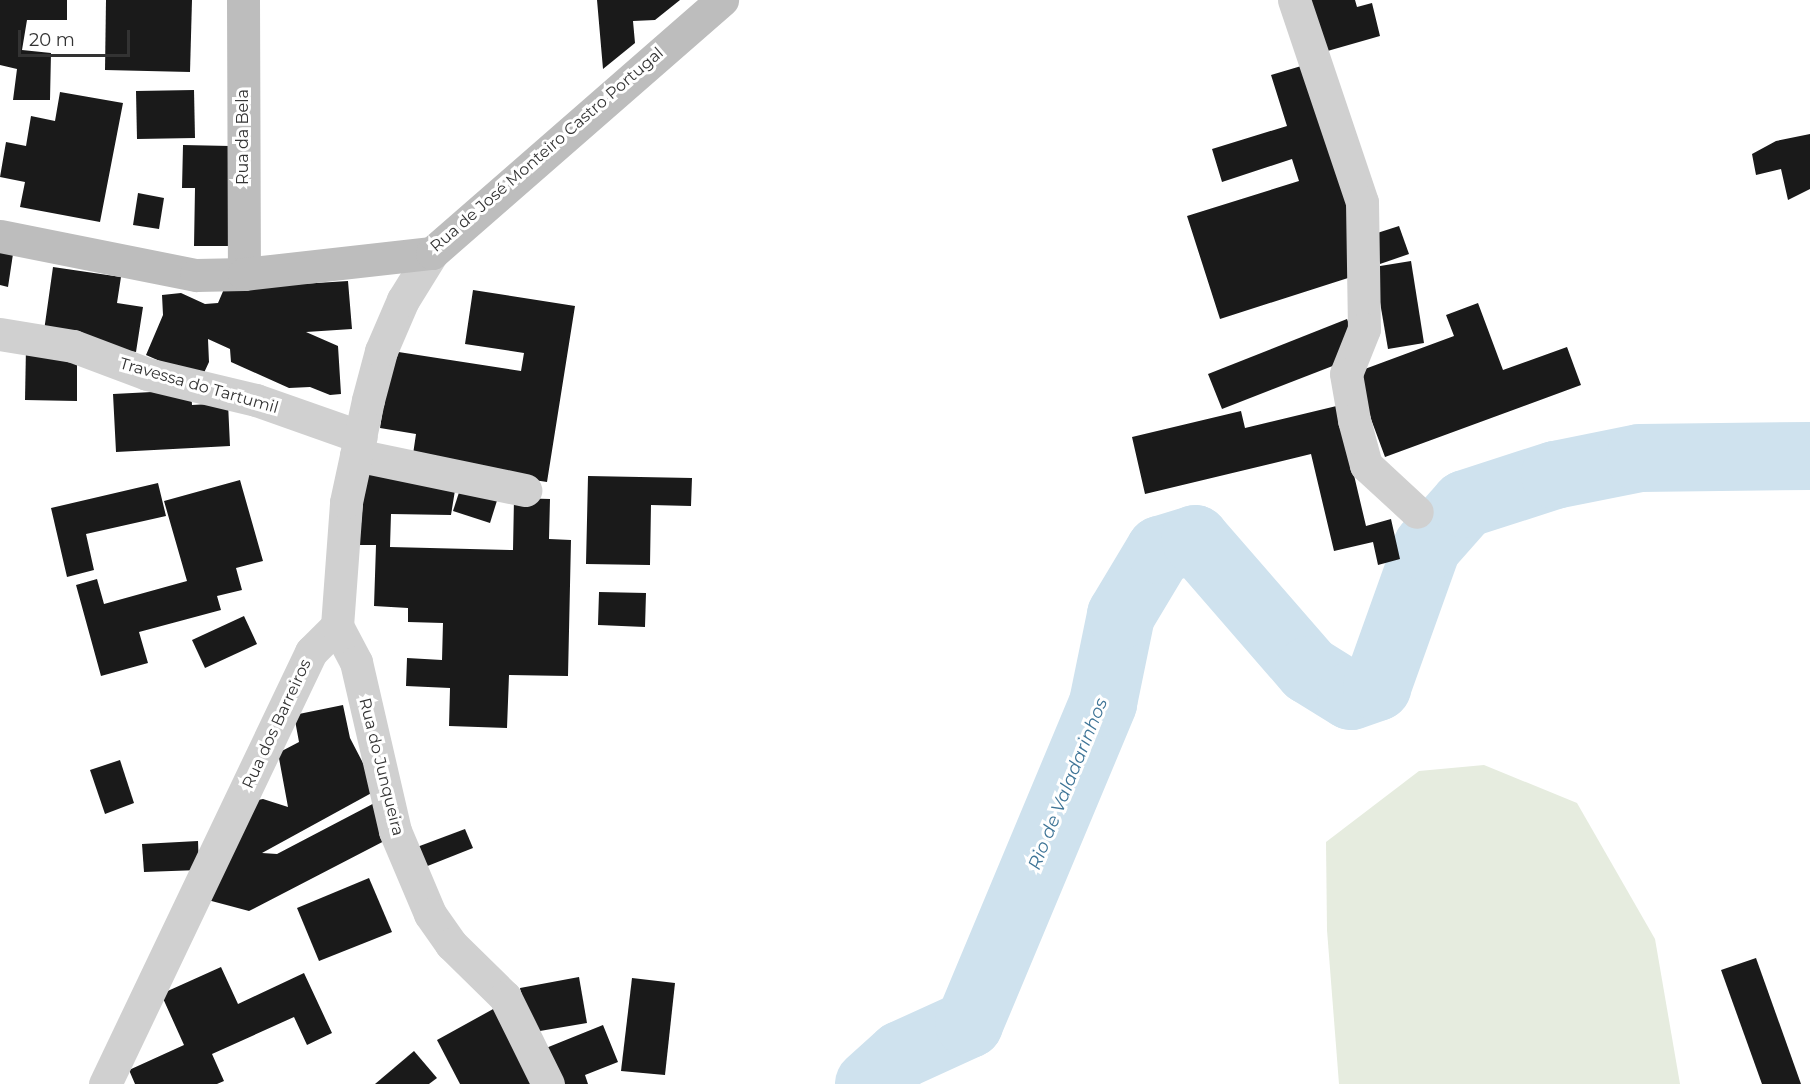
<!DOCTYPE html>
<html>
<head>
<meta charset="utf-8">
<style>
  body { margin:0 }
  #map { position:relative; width:1810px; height:1084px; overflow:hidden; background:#fff; font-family:Montserrat,sans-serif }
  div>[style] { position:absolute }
  .green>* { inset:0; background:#e6ecdf }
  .river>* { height:68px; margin:-34px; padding:0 34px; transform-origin:34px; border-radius:34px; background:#cfe2ee }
  .building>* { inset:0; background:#1a1a1a }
  .street>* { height:33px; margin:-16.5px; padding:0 16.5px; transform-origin:16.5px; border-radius:16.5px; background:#d0d0d0 }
  .secondary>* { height:33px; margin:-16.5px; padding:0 16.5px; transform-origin:16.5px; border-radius:16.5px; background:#bdbdbd }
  span { translate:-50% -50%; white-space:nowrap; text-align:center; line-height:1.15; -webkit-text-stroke:6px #fff; paint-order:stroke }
  .street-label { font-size:16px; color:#333 }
  .water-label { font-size:18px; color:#3f7597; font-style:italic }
  .scale { position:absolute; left:18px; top:30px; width:112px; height:27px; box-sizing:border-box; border:3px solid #333; border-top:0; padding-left:8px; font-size:18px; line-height:21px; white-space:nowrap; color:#333; -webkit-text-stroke:4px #fff; paint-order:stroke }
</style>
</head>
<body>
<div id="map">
  <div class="green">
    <div style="clip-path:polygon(1484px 765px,1577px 803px,1655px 939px,1680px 1084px,1339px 1084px,1327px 930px,1326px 842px,1419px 771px)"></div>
  </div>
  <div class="river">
    <div style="left:869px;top:1084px;width:43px;rotate:-42.2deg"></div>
    <div style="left:901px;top:1055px;width:75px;rotate:-24.5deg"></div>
    <div style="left:969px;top:1024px;width:348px;rotate:-67.3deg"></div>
    <div style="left:1103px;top:703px;width:90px;rotate:-78.4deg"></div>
    <div style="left:1121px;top:615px;width:76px;rotate:-59deg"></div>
    <div style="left:1160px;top:550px;width:37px;rotate:-17deg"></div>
    <div style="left:1195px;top:539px;width:174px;rotate:49deg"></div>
    <div style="left:1309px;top:670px;width:49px;rotate:31.8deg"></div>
    <div style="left:1351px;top:696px;width:28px;rotate:-19deg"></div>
    <div style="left:1377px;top:687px;width:149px;rotate:-70.3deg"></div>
    <div style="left:1427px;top:547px;width:57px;rotate:-48.5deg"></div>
    <div style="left:1465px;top:504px;width:95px;rotate:-17.9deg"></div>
    <div style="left:1555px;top:475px;width:87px;rotate:-11.3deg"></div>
    <div style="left:1640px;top:458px;width:170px;rotate:-0.7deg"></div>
  </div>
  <div class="building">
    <div style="clip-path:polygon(0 0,67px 0,67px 20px,27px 20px,22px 50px,51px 53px,50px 100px,13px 100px,17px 69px,0 65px)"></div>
    <div style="clip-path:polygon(106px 0,192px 0,190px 72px,105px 70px)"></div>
    <div style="clip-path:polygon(597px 0,680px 0,655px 20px,633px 21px,635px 43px,603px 69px)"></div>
    <div style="clip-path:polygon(1298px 0,1355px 0,1357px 7px,1372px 3px,1380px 36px,1317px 54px)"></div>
    <div style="clip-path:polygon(1308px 64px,1373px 270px,1220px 319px,1187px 216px,1299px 181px,1292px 159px,1222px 182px,1212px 149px,1287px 126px,1271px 75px)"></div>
    <div style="clip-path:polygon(194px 90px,195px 138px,137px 139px,136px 91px)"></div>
    <div style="clip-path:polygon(60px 92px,123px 103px,100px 222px,20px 207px,25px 182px,0 177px,6px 142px,26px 146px,31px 116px,55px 121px)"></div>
    <div style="clip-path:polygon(1810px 134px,1810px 189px,1788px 200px,1781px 169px,1756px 175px,1752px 154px,1776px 141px)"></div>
    <div style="clip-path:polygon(183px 145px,230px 146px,228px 246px,194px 246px,195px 188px,182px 188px)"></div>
    <div style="clip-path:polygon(138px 193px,164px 198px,159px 229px,133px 225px)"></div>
    <div style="clip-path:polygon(1399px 226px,1409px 254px,1380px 264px,1371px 235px)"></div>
    <div style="clip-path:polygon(0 252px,13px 254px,8px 287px,0 285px)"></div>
    <div style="clip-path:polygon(1411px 261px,1424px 343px,1388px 349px,1374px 267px)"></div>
    <div style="clip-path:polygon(53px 267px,121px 277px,117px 303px,143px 307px,136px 352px,43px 338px)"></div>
    <div style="clip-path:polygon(348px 281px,352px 329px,306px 332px,338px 346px,341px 394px,330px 395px,310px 387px,289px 388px,231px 362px,230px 349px,208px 339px,209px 362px,203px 375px,194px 376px,146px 355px,163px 315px,162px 295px,181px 293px,205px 304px,218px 303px,224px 289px)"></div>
    <div style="clip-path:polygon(473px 290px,575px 306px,547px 482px,412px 461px,416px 434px,380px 428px,392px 351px,521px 371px,524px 353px,465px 344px)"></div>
    <div style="clip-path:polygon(1478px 303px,1503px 370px,1567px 347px,1581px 385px,1385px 457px,1354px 373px,1454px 336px,1446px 315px)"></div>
    <div style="clip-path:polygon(1347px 319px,1361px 355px,1222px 409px,1208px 374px)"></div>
    <div style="clip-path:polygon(26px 347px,77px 348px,77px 401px,25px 400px)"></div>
    <div style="clip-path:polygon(191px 390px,192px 405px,228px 403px,230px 446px,116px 452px,113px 394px)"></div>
    <div style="clip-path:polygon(1349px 403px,1349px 454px,1366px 526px,1391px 519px,1400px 559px,1378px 565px,1373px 542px,1334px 551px,1311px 454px,1145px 494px,1132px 437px,1241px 411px,1245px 428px)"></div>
    <div style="clip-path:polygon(367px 460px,457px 478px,451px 515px,391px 514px,390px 547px,513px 550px,514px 498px,550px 499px,549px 539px,571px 540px,568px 676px,509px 675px,507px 728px,449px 726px,450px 688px,406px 686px,407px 658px,442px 660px,443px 623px,408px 622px,408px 608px,374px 606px,376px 545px,359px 545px)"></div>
    <div style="clip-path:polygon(588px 476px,692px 478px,691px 506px,651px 505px,650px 565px,586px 564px)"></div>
    <div style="clip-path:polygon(240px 480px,263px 561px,236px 568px,242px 590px,217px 596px,221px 610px,139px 632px,148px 663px,101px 676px,76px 585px,97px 579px,104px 604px,187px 581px,164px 501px)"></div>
    <div style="clip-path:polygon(463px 480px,500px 491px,490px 523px,453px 511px)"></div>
    <div style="clip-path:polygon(158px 483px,166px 516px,86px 534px,94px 570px,67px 577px,51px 508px)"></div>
    <div style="clip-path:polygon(599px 592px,646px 593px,645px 627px,598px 625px)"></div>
    <div style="clip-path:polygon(244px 616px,257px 644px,205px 668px,192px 640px)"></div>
    <div style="clip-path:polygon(343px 705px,350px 738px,377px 790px,262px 853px,277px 854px,384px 798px,392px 837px,249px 911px,204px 899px,252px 801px,263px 799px,288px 807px,278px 753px,299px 742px,294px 715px)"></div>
    <div style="clip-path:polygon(120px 760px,134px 803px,105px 814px,90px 770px)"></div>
    <div style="clip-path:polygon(465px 829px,473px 848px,425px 867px,417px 847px)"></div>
    <div style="clip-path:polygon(198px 841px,199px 870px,144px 872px,142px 844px)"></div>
    <div style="clip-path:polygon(369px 878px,392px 932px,319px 961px,297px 908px)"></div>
    <div style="clip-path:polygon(1756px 958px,1801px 1084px,1762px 1084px,1721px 970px)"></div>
    <div style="clip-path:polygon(221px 967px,238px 1004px,304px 973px,332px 1033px,307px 1045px,294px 1017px,212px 1054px,224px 1081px,217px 1084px,135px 1084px,129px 1070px,184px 1045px,161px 994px)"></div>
    <div style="clip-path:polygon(579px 977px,587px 1023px,528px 1033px,520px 988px)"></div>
    <div style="clip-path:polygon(632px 978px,675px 983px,665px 1075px,621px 1071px)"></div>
    <div style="clip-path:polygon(495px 1008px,538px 1084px,460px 1084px,437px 1040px)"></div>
    <div style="clip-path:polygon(603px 1025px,618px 1062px,585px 1075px,588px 1084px,555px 1084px,541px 1050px)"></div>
    <div style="clip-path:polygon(414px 1051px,437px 1078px,429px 1084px,375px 1084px)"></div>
  </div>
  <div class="street">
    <div style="left:1294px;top:0;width:213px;rotate:71.4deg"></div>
    <div style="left:1362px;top:202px;width:127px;rotate:89.1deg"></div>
    <div style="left:1364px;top:329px;width:48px;rotate:111.8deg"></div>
    <div style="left:1346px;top:374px;width:47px;rotate:80.1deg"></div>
    <div style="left:1354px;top:420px;width:47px;rotate:75.1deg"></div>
    <div style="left:1366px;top:465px;width:69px;rotate:42.7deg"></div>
    <div style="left:0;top:334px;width:74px;rotate:9.3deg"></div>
    <div style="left:73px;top:346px;width:79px;rotate:20.7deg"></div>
    <div style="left:147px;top:374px;width:112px;rotate:13.4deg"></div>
    <div style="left:256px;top:400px;width:111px;rotate:19.4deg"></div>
    <div style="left:356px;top:455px;width:173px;rotate:11.7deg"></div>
    <div style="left:337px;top:626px;width:41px;rotate:62.2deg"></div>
    <div style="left:356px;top:662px;width:173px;rotate:77deg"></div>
    <div style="left:395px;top:831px;width:90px;rotate:67.1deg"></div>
    <div style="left:430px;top:914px;width:37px;rotate:55deg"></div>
    <div style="left:451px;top:944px;width:76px;rotate:44.5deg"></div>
    <div style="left:505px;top:997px;width:97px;rotate:63.7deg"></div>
    <div style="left:105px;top:1084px;width:479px;rotate:-64.5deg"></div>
    <div style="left:311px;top:652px;width:37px;rotate:-45deg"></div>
    <div style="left:337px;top:626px;width:124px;rotate:-85.8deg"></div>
    <div style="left:346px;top:502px;width:104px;rotate:-77.8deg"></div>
    <div style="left:368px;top:400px;width:51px;rotate:-75.1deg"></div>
    <div style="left:381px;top:351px;width:56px;rotate:-66.7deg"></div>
    <div style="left:403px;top:300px;width:55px;rotate:-58.3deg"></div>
  </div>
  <div class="secondary">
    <div style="left:243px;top:0;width:274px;rotate:89.8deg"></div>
    <div style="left:0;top:236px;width:200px;rotate:11.3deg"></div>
    <div style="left:196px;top:275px;width:48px;rotate:-1.2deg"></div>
    <div style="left:244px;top:274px;width:189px;rotate:-6.4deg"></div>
    <div style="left:432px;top:253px;width:385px;rotate:-41.1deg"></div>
  </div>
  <div class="street-label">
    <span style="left:243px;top:137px;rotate:-90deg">Rua da Bela</span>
    <span style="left:547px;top:150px;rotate:-41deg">Rua de José Monteiro Castro Portugal</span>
    <span style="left:199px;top:386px;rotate:16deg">Travessa do Tartumil</span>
    <span style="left:277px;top:724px;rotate:-65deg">Rua dos Barreiros</span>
    <span style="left:381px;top:767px;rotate:76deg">Rua do Junqueira</span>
  </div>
  <div class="water-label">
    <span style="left:1068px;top:784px;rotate:-68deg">Rio de Valadarinhos</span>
  </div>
  <div class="scale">20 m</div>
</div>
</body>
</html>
